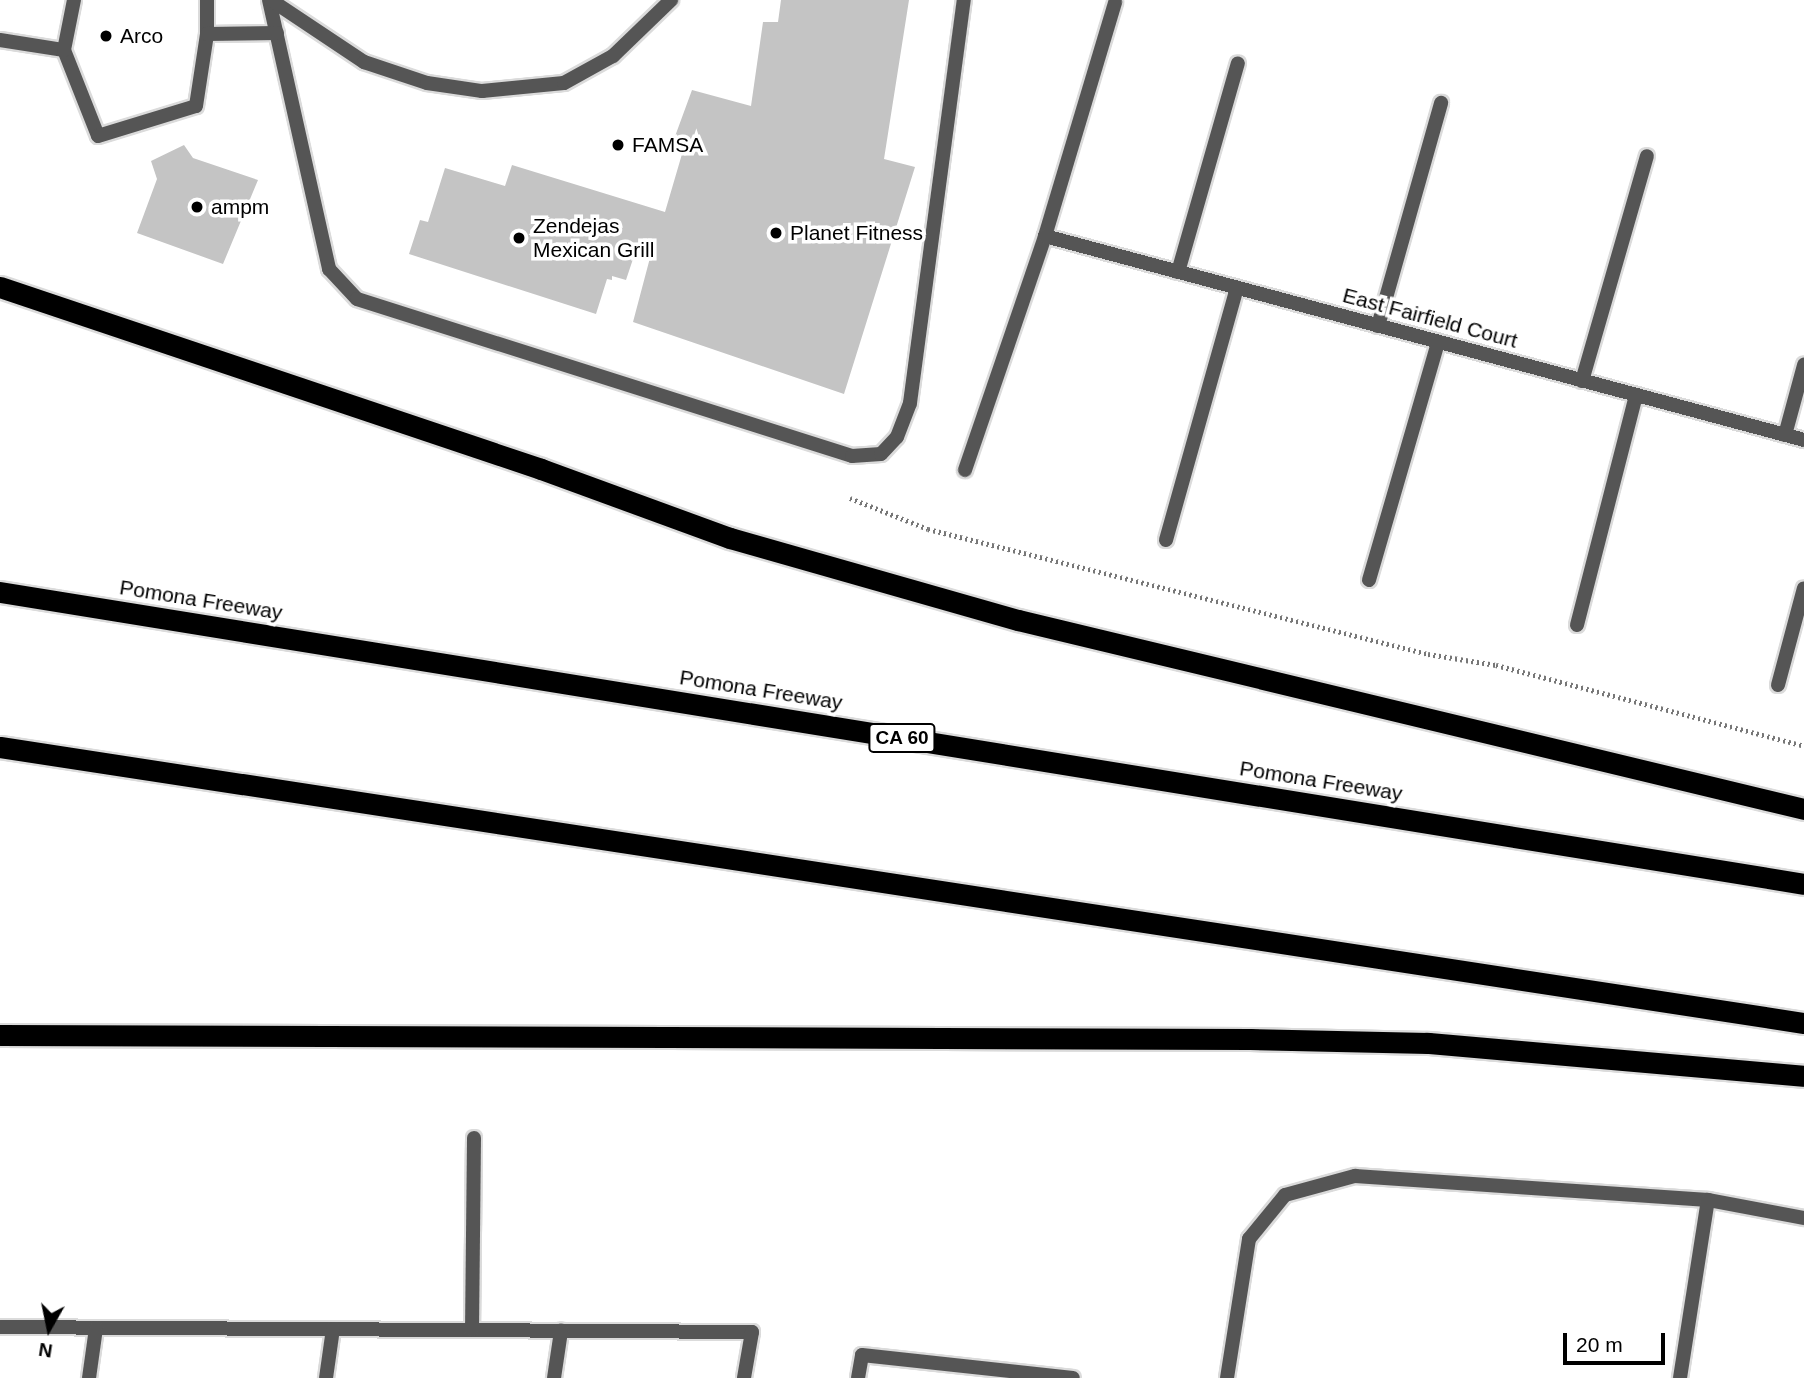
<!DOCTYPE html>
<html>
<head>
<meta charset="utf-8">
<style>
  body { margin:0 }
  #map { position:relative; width:1804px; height:1378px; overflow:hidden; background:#fff; font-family:Helvetica,sans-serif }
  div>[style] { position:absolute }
  .building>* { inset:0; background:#c4c4c4 }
  .path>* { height:4.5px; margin-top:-2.25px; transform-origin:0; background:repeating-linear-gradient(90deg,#777 0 2px,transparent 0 5.5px) }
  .roads { filter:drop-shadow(2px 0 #dbdbdb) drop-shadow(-2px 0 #dbdbdb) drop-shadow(0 2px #dbdbdb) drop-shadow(0 -2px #dbdbdb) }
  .service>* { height:14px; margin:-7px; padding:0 7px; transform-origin:7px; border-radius:7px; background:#555 }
  .minor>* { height:14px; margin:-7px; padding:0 7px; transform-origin:7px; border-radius:7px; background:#555 }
  .motorway>* { height:21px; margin:-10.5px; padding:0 10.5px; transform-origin:10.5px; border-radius:10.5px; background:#000 }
  .dots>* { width:19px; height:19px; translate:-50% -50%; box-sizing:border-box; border:4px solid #fff; border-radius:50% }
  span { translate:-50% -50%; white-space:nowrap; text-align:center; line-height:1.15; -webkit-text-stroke:7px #fff; paint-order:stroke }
  .shield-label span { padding:2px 5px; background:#fff; border:2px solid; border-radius:5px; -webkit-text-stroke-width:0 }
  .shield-label { font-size:19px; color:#000; font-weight:700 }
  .poi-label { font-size:21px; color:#000 }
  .left { translate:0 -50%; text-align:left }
  .street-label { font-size:21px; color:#000 }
  .north { position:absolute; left:14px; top:1294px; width:70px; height:70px; -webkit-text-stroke:5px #fff; paint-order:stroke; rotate:189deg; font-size:19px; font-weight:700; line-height:28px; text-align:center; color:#000 }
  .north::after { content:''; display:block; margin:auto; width:24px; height:32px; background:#000; clip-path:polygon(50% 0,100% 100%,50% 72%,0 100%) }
  .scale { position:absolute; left:1563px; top:1333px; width:102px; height:32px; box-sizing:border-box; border:4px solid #000; border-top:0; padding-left:9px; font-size:21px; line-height:24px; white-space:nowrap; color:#000; -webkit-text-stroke:5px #fff; paint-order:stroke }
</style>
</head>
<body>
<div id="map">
  <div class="building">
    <div style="clip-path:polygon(781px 0,909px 0,884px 159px,915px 167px,844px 394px,633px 322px,651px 254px,636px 250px,626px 280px,612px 276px,612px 280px,607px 279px,596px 314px,409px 254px,420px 220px,428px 222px,445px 168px,505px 186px,512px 165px,665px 212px,682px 154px,670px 150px,692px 90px,751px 106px,763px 22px,778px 22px)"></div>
    <div style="clip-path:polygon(184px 145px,193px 158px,258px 180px,223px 264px,137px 233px,157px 179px,151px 161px)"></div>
  </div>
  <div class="path">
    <div style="left:850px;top:498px;width:84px;rotate:21.7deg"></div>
    <div style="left:928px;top:529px;width:515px;rotate:14.04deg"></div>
    <div style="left:1428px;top:654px;width:69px;rotate:9.2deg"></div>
    <div style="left:1496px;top:665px;width:318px;rotate:14.7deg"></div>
  </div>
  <div class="roads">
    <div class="service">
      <div style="left:269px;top:0;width:276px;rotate:77.4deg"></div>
      <div style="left:329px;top:269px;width:41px;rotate:47deg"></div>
      <div style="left:357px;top:299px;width:519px;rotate:17.6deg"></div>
      <div style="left:852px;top:456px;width:29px;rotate:-4deg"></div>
      <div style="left:881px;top:454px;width:23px;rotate:-47deg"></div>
      <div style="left:897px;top:437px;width:36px;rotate:-69deg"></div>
      <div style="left:910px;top:403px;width:407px;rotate:-82.4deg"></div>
      <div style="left:271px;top:0;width:112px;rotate:33.7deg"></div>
      <div style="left:364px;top:62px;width:66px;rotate:18.4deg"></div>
      <div style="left:427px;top:83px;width:56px;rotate:8.3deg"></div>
      <div style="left:482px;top:91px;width:82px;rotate:-5.6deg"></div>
      <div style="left:564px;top:83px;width:56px;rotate:-28.9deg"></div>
      <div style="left:613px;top:56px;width:81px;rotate:-44deg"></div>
      <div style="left:207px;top:34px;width:34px;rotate:-90deg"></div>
      <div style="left:0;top:40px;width:65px;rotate:8.9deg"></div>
      <div style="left:64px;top:50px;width:92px;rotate:68.4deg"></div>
      <div style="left:98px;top:136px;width:102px;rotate:-17deg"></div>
      <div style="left:196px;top:106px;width:73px;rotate:-81.3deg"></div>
      <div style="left:207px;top:34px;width:70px;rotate:-0.8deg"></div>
      <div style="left:64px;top:50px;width:51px;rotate:-78.7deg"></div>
      <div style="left:1178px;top:272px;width:217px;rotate:-74deg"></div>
      <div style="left:1378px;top:326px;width:232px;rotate:-74.2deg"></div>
      <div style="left:1582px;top:381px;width:234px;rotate:-73.9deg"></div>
      <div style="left:1785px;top:435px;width:73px;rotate:-74.8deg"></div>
      <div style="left:965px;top:470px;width:247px;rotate:-71.1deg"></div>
      <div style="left:1045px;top:236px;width:244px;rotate:-73.3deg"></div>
      <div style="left:1166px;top:540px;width:262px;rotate:-74.3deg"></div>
      <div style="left:1369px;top:580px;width:248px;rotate:-73.8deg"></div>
      <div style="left:1577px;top:625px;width:237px;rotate:-75.6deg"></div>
      <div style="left:1778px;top:685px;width:100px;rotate:-75deg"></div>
      <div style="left:0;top:1327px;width:752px;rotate:0.38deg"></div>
      <div style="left:752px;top:1332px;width:47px;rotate:99.9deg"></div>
      <div style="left:472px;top:1330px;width:192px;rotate:-89.4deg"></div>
      <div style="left:89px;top:1378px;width:50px;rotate:-82deg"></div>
      <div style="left:326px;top:1378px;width:49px;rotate:-81.9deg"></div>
      <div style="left:554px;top:1378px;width:48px;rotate:-81.5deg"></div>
      <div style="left:858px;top:1378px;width:23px;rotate:-80deg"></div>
      <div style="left:862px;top:1355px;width:212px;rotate:6.2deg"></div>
      <div style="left:1227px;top:1378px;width:141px;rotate:-81deg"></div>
      <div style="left:1249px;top:1239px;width:57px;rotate:-50.7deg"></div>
      <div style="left:1285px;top:1195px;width:73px;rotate:-15.2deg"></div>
      <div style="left:1355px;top:1176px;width:354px;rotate:3.9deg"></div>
      <div style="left:1708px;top:1200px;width:98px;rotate:10.6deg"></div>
      <div style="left:1680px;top:1378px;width:180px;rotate:-81.1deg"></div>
    </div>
    <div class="minor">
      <div style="left:1045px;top:236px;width:786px;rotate:15.04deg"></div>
    </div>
    <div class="motorway">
      <div style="left:0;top:287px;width:571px;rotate:18.59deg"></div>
      <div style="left:541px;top:469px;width:201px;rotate:20.1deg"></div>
      <div style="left:730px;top:538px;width:299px;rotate:15.9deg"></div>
      <div style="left:1018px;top:620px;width:808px;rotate:13.52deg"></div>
      <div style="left:0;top:592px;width:1827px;rotate:9.19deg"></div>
      <div style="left:0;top:747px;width:1825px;rotate:8.7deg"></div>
      <div style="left:0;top:1035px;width:1250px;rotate:0.18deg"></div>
      <div style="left:1250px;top:1039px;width:178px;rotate:1.3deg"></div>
      <div style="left:1428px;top:1043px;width:377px;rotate:5deg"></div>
    </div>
  </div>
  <div class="dots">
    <div style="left:106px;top:36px;background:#000"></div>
    <div style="left:618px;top:145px;background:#000"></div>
    <div style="left:197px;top:207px;background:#000"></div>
    <div style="left:776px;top:233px;background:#000"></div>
    <div style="left:519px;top:238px;background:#000"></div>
  </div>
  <div class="shield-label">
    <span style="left:902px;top:738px">CA 60</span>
  </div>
  <div class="poi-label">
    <span class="left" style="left:120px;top:36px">Arco</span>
    <span class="left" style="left:632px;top:145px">FAMSA</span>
    <span class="left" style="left:211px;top:207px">ampm</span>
    <span class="left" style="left:533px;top:238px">Zendejas<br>Mexican Grill</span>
    <span class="left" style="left:790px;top:233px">Planet Fitness</span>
  </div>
  <div class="street-label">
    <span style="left:1430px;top:318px;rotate:15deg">East Fairfield Court</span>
    <span style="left:201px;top:600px;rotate:9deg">Pomona Freeway</span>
    <span style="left:761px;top:690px;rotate:9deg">Pomona Freeway</span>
    <span style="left:1321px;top:781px;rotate:9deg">Pomona Freeway</span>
  </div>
  <div class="north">N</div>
  <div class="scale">20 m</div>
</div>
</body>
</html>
